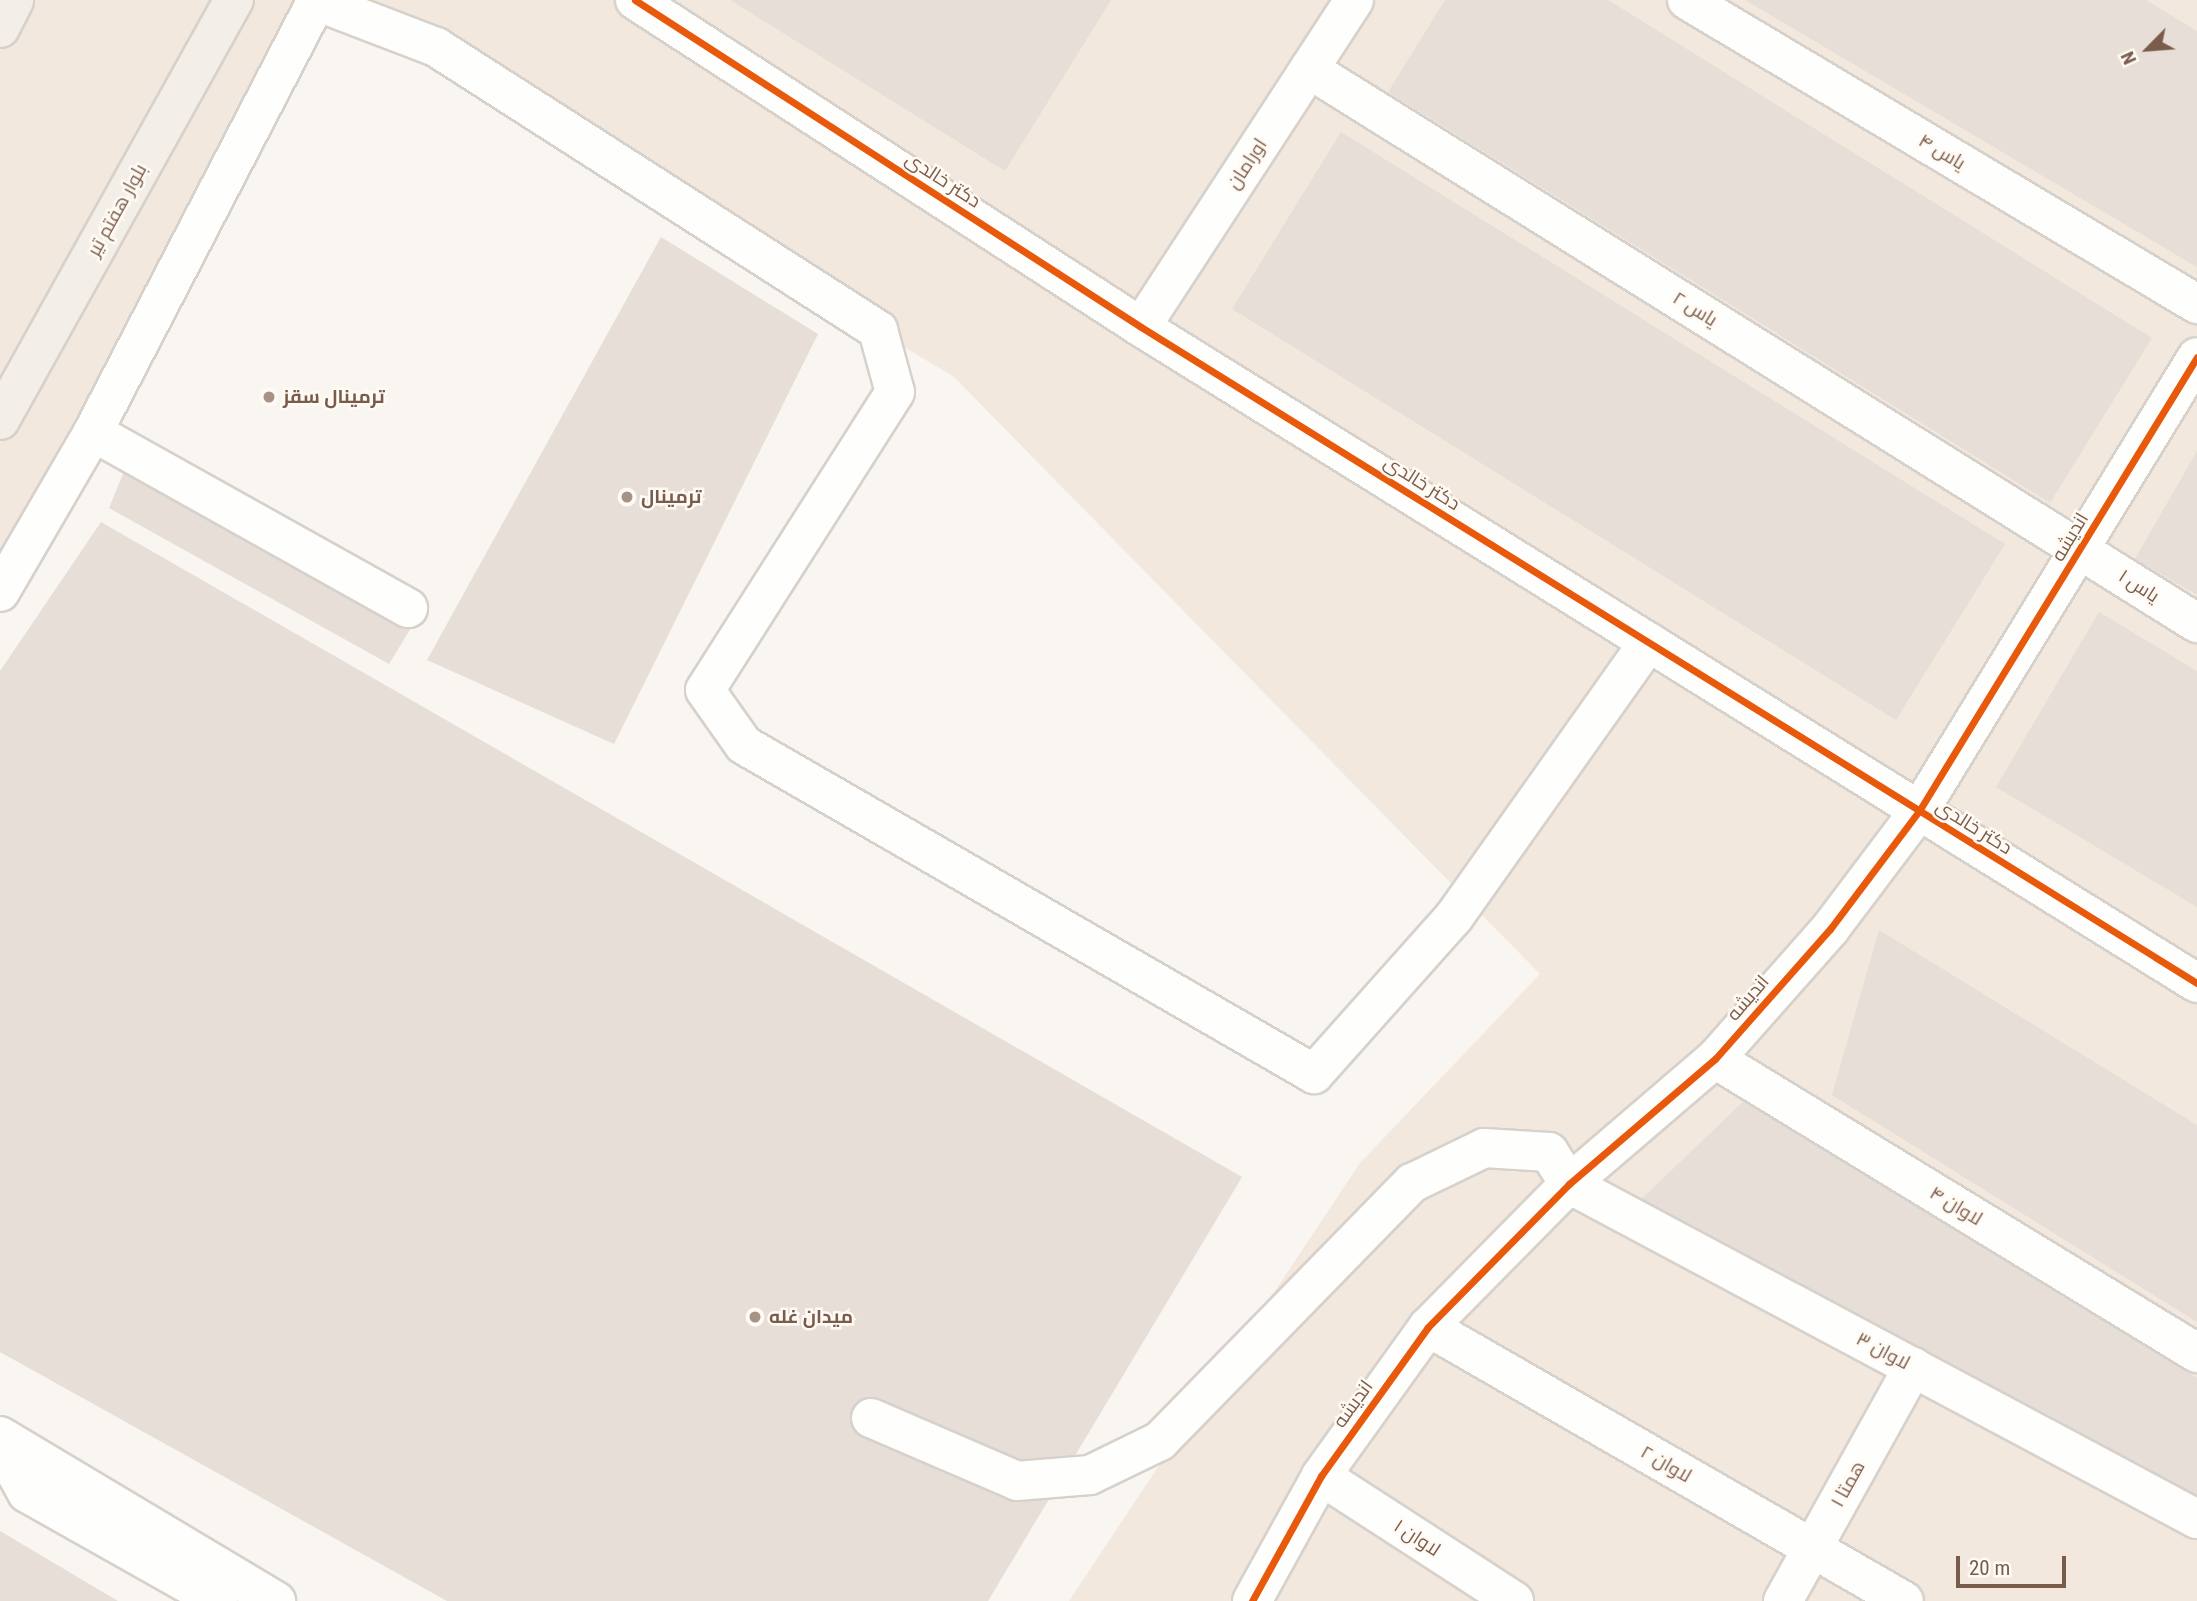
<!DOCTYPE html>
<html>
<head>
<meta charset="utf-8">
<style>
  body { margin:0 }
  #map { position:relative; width:2197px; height:1601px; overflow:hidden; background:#f9f5f0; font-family:"Roboto Condensed",Cairo,sans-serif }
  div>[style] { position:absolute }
  .residential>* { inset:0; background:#f2e8de }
  .building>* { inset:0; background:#e6ded7 }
  .roads { filter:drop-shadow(2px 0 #d7d1cb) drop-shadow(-2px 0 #d7d1cb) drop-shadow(0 2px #d7d1cb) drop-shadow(0 -2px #d7d1cb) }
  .minor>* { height:38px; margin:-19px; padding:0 19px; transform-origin:19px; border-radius:19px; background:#fefefd }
  .major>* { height:38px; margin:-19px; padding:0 19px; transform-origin:19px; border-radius:19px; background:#f3eee8 }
  .cycleway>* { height:7px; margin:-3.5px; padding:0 3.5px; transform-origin:3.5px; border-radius:3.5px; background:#e8590c }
  .dots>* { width:19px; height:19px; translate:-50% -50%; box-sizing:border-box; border:4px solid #fffaf3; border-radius:50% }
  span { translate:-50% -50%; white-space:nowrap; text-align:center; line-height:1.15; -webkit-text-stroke:5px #fffaf3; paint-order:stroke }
  .street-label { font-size:19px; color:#7a5c4d }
  .poi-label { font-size:19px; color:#7a5c4d; font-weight:700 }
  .left { translate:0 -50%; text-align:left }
  .north { position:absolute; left:2113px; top:14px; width:70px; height:70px; -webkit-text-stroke:5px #fffaf3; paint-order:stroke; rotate:245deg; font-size:19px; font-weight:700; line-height:28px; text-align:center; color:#7a5c4d }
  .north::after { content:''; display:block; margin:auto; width:24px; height:32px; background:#7a5c4d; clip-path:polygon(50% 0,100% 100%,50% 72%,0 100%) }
  .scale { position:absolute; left:1956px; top:1556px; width:110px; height:32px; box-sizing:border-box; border:4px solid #7a5c4d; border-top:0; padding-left:9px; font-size:21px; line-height:24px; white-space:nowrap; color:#7a5c4d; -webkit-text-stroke:5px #fffaf3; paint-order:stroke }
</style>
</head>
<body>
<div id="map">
  <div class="residential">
    <div style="clip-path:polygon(0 0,2197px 0,2197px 1601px,1069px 1601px,1360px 1163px,1540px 974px,953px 376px,316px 2px,0 597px)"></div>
  </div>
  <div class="building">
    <div style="clip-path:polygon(730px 0,1111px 0,1005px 171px)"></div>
    <div style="clip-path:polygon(1445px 0,1608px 0,2152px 338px,2050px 503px,1388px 92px)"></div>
    <div style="clip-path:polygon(1745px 0,2146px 0,2197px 31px,2197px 267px)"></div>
    <div style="clip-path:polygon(1341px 132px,2005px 544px,1896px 720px,1232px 309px)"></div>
    <div style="clip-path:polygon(661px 237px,818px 334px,614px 744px,427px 660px)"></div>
    <div style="clip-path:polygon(2197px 451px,2197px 595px,2135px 559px)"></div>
    <div style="clip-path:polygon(125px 469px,411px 628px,389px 664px,109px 508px)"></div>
    <div style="clip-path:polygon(101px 522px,1242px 1177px,988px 1601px,447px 1601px,0 1352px,0 671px)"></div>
    <div style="clip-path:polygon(2099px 612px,2197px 671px,2197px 907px,1996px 787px)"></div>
    <div style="clip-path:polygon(1879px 930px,2197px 1125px,2197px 1322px,1832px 1095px)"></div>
    <div style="clip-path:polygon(1744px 1101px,2197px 1378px,2197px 1506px,1633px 1207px)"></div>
    <div style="clip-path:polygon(0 1531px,118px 1601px,0 1601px)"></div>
  </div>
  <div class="roads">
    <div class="minor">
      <div style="left:635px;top:0;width:602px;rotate:32.87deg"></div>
      <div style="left:1141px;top:327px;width:1243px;rotate:31.85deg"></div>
      <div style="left:1687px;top:0;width:594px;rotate:30.8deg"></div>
      <div style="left:316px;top:1px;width:129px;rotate:21deg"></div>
      <div style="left:436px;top:47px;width:525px;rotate:32.63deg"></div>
      <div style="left:878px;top:330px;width:64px;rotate:74.7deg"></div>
      <div style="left:895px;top:392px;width:353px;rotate:122.5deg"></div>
      <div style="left:705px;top:690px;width:67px;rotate:54.7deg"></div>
      <div style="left:744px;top:745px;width:658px;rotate:29.99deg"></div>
      <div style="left:1314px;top:1074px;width:210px;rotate:-48.3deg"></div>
      <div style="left:1454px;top:917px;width:337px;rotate:-54.7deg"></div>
      <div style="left:1309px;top:69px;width:1047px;rotate:31.96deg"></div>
      <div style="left:1141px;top:327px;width:390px;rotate:-56.9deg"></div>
      <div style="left:93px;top:432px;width:361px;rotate:29.2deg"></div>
      <div style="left:0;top:592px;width:185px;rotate:-59.8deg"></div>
      <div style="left:93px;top:432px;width:487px;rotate:-62.6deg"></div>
      <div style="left:1715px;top:1059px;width:565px;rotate:31.38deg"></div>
      <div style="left:1428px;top:1327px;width:549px;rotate:29.93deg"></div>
      <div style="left:871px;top:1418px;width:159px;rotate:23.3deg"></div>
      <div style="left:1017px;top:1481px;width:73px;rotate:-4.7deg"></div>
      <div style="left:1090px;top:1475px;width:78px;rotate:-25.9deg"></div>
      <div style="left:1160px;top:1441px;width:361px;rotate:-45.7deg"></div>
      <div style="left:1412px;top:1183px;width:80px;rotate:-25.9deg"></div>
      <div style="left:1484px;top:1148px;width:65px;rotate:3.5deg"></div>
      <div style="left:1549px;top:1152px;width:38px;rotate:58deg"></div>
      <div style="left:1569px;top:1184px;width:712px;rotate:28.08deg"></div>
      <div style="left:0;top:1436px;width:322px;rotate:30.9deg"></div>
      <div style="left:0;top:1444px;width:56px;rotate:61.1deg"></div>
      <div style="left:27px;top:1493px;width:220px;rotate:29.4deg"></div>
      <div style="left:1321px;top:1476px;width:230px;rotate:32.9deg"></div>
      <div style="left:1252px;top:1601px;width:143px;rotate:-61.1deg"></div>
      <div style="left:1321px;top:1476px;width:183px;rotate:-54.3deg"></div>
      <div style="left:1428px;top:1327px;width:201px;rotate:-45.4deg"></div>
      <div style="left:1569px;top:1184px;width:192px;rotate:-40.6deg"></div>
      <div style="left:1715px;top:1059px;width:174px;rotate:-48.5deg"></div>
      <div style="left:1830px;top:929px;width:148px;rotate:-53deg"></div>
      <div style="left:1919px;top:811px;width:532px;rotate:-58.52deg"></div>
      <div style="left:1783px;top:1601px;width:268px;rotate:-60.9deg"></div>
    </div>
    <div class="major">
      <div style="left:0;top:28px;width:31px;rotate:-63deg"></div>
      <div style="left:0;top:420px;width:481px;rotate:-60.9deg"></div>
    </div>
  </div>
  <div class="cycleway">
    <div style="left:635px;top:0;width:602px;rotate:32.87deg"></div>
    <div style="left:1141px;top:327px;width:1243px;rotate:31.85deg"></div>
    <div style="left:1252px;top:1601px;width:143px;rotate:-61.1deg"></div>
    <div style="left:1321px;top:1476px;width:183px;rotate:-54.3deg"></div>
    <div style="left:1428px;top:1327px;width:201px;rotate:-45.4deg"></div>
    <div style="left:1569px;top:1184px;width:192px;rotate:-40.6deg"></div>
    <div style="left:1715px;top:1059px;width:174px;rotate:-48.5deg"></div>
    <div style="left:1830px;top:929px;width:148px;rotate:-53deg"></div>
    <div style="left:1919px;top:811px;width:532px;rotate:-58.52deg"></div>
  </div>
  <div class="dots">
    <div style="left:269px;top:397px;background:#a69286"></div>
    <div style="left:627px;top:497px;background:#a69286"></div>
    <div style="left:755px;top:1317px;background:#a69286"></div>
  </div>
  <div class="street-label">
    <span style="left:1942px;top:152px;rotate:31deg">یاس ۴</span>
    <span style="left:1247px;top:164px;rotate:-57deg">اورامان</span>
    <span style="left:943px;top:180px;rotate:33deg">دکتر خالدی</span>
    <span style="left:117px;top:210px;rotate:-61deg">بلوار هفتم تیر</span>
    <span style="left:1695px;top:309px;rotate:32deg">یاس ۲</span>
    <span style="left:1422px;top:483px;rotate:32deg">دکتر خالدی</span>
    <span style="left:2070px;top:537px;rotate:-59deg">اندیشه</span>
    <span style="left:2139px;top:586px;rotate:33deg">یاس ۱</span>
    <span style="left:1974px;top:827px;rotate:32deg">دکتر خالدی</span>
    <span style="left:1748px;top:998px;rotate:-49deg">اندیشه</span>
    <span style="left:1956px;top:1206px;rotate:31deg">لاوان ۴</span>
    <span style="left:1883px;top:1351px;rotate:28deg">لاوان ۳</span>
    <span style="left:1353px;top:1404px;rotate:-54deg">اندیشه</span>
    <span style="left:1666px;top:1464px;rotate:30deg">لاوان ۲</span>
    <span style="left:1848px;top:1484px;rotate:-61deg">همتا ۱</span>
    <span style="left:1417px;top:1538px;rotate:33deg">لاوان ۱</span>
  </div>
  <div class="poi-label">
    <span class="left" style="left:283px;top:397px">ترمینال سقز</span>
    <span class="left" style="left:641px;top:497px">ترمینال</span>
    <span class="left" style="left:769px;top:1317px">میدان غله</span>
  </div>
  <div class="north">N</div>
  <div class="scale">20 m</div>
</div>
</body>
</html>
